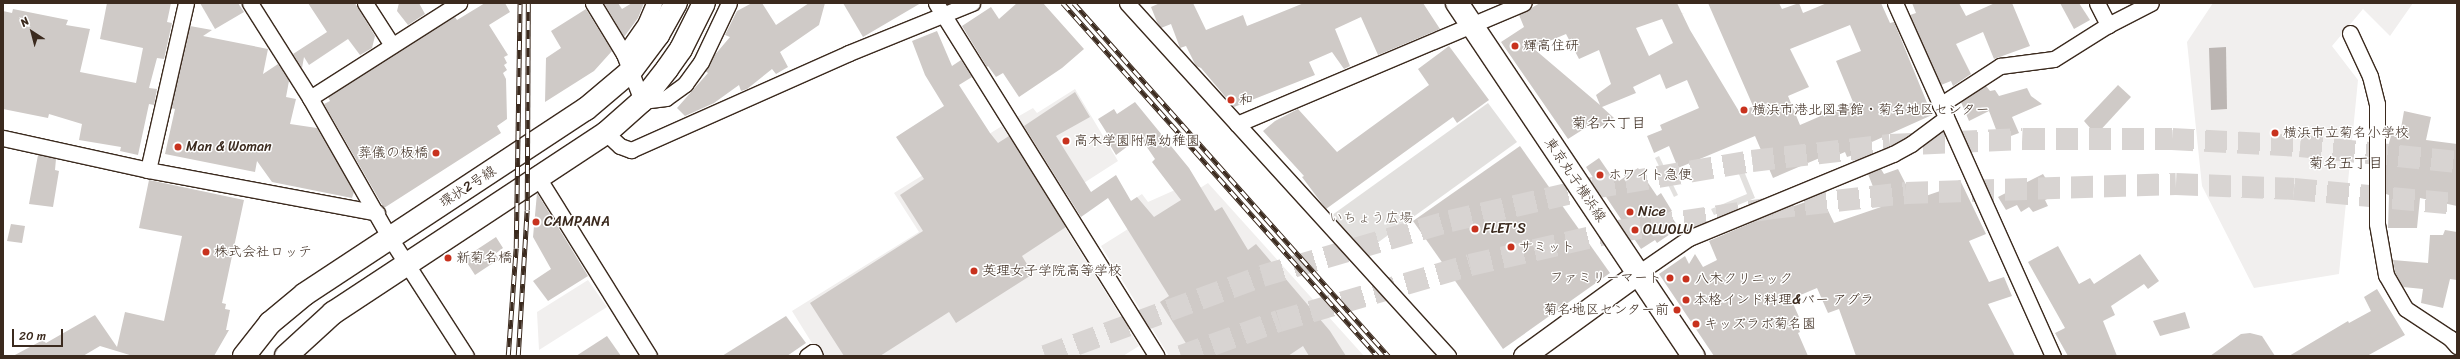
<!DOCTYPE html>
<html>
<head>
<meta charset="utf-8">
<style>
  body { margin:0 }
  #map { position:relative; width:2460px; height:359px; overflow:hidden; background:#fff; font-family:Sriracha,"Klee One",sans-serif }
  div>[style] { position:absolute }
  .built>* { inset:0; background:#f1efee }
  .green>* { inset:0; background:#e2e0de }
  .water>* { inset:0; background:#bcb6b3 }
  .building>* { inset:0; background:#cfcac7 }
  .highway-tunnel>* { height:22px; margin-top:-11px; transform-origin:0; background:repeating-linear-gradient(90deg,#d8d4d2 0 22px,transparent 0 33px) }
  .roads { filter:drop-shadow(1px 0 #3b2a1e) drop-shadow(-1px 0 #3b2a1e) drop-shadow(0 1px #3b2a1e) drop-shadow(0 -1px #3b2a1e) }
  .street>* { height:15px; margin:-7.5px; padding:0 7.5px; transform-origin:7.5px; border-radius:7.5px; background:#fff }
  .secondary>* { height:21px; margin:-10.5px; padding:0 10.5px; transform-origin:10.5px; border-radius:10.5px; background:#fff }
  .primary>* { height:22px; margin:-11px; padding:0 11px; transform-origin:11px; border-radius:11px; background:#fff }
  .rail>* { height:4.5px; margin-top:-2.25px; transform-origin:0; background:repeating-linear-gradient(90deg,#fff 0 9px,#3b2a1e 0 18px); box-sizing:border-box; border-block:1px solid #3b2a1e }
  .dots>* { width:11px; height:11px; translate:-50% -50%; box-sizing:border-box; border:2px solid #fff; border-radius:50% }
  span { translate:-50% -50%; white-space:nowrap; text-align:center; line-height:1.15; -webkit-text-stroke:3px #fff; paint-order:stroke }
  .poi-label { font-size:14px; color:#3b2a1e }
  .left { translate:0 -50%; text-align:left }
  .right { translate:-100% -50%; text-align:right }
  .street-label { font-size:14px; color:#3b2a1e }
  .park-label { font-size:14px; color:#65584e }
  .neighbourhood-label { font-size:15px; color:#3b2a1e }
  .frame { position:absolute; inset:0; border:4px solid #3b2a1e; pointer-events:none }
  .north { position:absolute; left:12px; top:12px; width:40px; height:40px; -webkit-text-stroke:3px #fff; paint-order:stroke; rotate:324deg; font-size:11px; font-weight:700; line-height:16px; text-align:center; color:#3b2a1e }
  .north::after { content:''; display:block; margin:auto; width:14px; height:18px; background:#3b2a1e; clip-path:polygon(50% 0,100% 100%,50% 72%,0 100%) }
  .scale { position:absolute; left:12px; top:329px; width:51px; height:18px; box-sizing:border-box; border:2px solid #3b2a1e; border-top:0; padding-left:5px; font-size:12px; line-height:14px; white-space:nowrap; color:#3b2a1e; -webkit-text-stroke:3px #fff; paint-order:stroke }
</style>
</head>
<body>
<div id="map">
  <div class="built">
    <div style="clip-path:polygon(2213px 3px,2413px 3px,2390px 36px,2363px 9px,2332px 46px,2358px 80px,2339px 274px,2254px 288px,2202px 186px,2187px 42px)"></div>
    <div style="clip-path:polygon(1075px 89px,1118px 161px,1062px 197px,1012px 120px,1033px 108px,1037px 113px)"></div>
    <div style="clip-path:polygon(1002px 126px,1139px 346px,1123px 356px,820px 356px,792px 311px,919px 232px,894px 193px)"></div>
    <div style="clip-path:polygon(1208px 183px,1364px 356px,1169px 356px,1101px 246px,1128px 229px,1117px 210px,1142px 194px,1148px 202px,1184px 186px,1189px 195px)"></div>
    <div style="clip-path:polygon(588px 280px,607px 307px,539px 350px,537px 312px)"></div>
  </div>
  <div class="green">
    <div style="clip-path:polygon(1488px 103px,1517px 142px,1362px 254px,1328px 218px)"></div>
    <div style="clip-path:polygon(1659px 156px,1678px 195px,1674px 197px,1655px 158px)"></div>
    <div style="clip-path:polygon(1739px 159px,1755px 198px,1714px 215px,1711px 209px,1747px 194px,1734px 162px)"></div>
  </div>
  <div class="water">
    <div style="clip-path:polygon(2226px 47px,2227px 109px,2211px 110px,2209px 48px)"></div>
  </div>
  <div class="building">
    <div style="clip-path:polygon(107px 3px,171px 3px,167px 22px,172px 23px,164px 59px,157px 58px,149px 88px,157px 89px,154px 105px,149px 104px,138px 155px,120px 151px,121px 147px,79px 140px,82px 124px,49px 114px,48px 118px,3px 109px,3px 11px,12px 13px,13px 9px,68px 20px,66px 25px,90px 29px,80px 72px,136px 83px,143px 48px,100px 39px)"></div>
    <div style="clip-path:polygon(200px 3px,238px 3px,244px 12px,215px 29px)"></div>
    <div style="clip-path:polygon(308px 3px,355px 3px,375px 36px,372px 48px,360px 55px,348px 39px,309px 65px,304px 57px,302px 68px,293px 54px,327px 32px)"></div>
    <div style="clip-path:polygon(399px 3px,419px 3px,425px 14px,408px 25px,397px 11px)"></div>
    <div style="clip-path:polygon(485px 3px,505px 3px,510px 12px,489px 25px,508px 55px,504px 57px,507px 63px,504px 65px,507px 70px,503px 73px,506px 79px,507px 119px,497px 126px,501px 133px,384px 208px,324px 104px,330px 101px,328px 97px,438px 27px,455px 17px,457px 20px)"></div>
    <div style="clip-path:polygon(604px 3px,618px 3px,622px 9px,632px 3px,644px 3px,638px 18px,624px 37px)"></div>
    <div style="clip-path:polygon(752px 3px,762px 3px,776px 25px,809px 3px,825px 3px,819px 25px,780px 52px,788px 67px,776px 74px,772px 69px,747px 89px,741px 91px,739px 85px,714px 103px,685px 116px,677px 108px,708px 73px,705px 71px,713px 57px,730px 37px,725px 35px,737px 11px)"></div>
    <div style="clip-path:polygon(843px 3px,921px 3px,863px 37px)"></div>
    <div style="clip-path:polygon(1017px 3px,1043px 3px,1084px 49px,1062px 68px,1019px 97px,1003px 73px,996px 77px,988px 66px,987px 67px,962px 26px,991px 7px,999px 19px)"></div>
    <div style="clip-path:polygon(1160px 3px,1193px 3px,1206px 30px,1243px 15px,1247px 26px,1304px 3px,1423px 3px,1440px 29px,1378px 55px,1361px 17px,1335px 29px,1350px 66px,1344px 69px,1332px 52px,1309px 62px,1315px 75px,1234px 107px,1201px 68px,1196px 66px,1186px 46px,1180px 48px,1171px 24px,1161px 28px,1157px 22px,1151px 7px)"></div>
    <div style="clip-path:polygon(evenodd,1540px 3px,1677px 3px,1690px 30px,1740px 113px,1753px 106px,1708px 3px,1779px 3px,1782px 9px,1799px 3px,1803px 13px,1827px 3px,1881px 3px,1890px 23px,1894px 22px,1932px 115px,1863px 146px,1866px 151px,1847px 157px,1845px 152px,1824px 161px,1822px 157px,1773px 178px,1755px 136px,1678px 168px,1669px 146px,1654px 153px,1647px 136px,1662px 130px,1660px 125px,1699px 108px,1687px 80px,1666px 89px,1660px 74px,1633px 87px,1636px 93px,1602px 107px,1614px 118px,1600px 127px,1592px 128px,1590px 125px,1568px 139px,1501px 42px,1524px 27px,1519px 15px,1540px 3px,1662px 19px,1673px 43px,1649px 56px,1636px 28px,1662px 19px,1540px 3px,1850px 25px,1861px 51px,1836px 61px,1853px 102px,1800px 125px,1788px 96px,1809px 87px,1790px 49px,1850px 25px,1540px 3px,1566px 34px,1579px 59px,1599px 50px,1611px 84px,1596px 95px,1600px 105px,1533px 48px,1566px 34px)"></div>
    <div style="clip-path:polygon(1912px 3px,1959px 3px,1966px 16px,1995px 3px,2012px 3px,2030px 46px,1994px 59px,1983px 32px,1956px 44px,1971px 74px,1953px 86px,1951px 81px,1941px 85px,1910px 15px,1916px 13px)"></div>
    <div style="clip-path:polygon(2060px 3px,2079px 3px,2090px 20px,2074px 29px)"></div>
    <div style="clip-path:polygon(586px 9px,612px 51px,594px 71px,545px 102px,546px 58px,561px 48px,551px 31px)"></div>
    <div style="clip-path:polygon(190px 26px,212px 30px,203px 36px,268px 49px,263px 74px,278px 64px,289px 81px,286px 97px,296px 99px,290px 124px,317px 128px,354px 192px,352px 198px,272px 182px,257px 161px,255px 172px,165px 154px,175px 109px,171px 108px)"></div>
    <div style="clip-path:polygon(937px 31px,952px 66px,961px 60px,972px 77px,959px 85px,990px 133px,998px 143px,1009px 136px,1066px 227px,1022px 256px,1033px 274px,956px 323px,949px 312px,880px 356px,844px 356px,810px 303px,923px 231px,900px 195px,924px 179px,896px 137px,944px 106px,925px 75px,912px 41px)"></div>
    <div style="clip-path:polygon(1449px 46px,1489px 100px,1457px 123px,1453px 117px,1326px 209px,1302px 177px,1304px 176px,1263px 131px,1275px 121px,1298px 109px,1337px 152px,1429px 85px,1418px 69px)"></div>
    <div style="clip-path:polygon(2118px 85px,2131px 97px,2096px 135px,2084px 121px)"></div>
    <div style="clip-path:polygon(1986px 86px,1990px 91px,1995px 90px,1999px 96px,2027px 88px,2031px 96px,2042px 104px,2012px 117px,2019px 133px,2000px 140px,1989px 111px,1969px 121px,1961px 102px)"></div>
    <div style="clip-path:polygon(1075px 92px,1090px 117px,1056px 136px,1091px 192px,1116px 175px,1131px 201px,1137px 197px,1154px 217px,1181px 200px,1152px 162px,1155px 159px,1140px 137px,1116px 155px,1107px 140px,1110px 138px,1098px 119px,1114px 109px,1117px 114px,1135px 102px,1189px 168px,1215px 211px,1222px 207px,1248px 250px,1256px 244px,1330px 331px,1346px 356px,1309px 356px,1303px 346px,1288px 356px,1194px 356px,1160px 302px,1169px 296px,1108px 198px,1081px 217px,1024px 126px)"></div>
    <div style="clip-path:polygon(2404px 111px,2431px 117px,2426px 140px,2457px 144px,2457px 206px,2420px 198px,2417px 228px,2388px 228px,2389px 195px,2386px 194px,2386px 154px,2392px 132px,2400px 134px)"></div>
    <div style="clip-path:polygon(1520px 146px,1610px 273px,1503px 349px,1413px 221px)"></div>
    <div style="clip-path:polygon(38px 155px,56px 159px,55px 170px,59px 171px,53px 207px,29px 204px)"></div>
    <div style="clip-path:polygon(1599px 158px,1610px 174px,1613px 172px,1619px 181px,1638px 168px,1657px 196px,1661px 193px,1672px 211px,1669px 213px,1679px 228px,1657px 243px,1655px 240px,1641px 249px,1586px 167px)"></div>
    <div style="clip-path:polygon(1881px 169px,1884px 174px,1898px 169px,1914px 200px,1943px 190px,1942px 187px,1960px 180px,1986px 234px,1969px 241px,1989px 282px,2004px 277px,2012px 296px,1988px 304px,2015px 356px,1856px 356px,1839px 309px,1828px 313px,1817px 288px,1791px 299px,1799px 317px,1795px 319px,1800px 332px,1798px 333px,1808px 356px,1714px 356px,1659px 274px,1685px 256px,1689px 264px,1695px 254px,1703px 267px,1717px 260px,1709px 241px,1772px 214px,1817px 198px,1820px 201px,1823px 200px,1834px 223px,1881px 207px,1868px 174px)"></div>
    <div style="clip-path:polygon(2043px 174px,2056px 195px,2045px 200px,2048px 206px,2033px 212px,2029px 207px,2021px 212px,2017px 205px,2006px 210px,1998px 197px)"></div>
    <div style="clip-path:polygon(149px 180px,244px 200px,222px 303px,226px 304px,225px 309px,230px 310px,226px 330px,229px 330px,214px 356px,133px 356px,100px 346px,83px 356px,13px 356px,43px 340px,46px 343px,95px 315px,117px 347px,125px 312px,164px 321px,182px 236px,139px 228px)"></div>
    <div style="clip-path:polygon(537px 193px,588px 276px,548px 301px,533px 281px,551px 269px,533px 237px)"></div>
    <div style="clip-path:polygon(11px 224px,25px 226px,22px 243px,7px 241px)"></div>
    <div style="clip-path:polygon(2445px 230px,2457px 232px,2457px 280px,2450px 279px,2443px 308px,2421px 303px,2423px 289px,2403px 287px,2395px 272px,2393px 260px,2428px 263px,2430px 235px,2443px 235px)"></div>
    <div style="clip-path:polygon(496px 237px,503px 248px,495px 254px,499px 259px,475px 275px,464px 258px)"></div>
    <div style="clip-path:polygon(2058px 246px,2079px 284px,2090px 278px,2094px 284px,2140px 254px,2159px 281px,2148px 289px,2144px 284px,2111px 306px,2115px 315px,2103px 321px,2117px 356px,2068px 356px,2055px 333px,2065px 328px,2028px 262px)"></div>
    <div style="clip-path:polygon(2377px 289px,2405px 335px,2367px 356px,2289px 356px,2348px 321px,2349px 323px,2371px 311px,2364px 297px)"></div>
    <div style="clip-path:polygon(2185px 312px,2190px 328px,2160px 336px,2153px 321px)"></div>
    <div style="clip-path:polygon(786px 316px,806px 343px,787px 356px,722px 356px)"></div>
    <div style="clip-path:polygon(2250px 333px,2262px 336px,2275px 356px,2210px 356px,2241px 334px)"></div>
    <div style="clip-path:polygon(607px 336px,621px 356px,576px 356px)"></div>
  </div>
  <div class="highway-tunnel">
    <div style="left:1045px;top:356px;width:231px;rotate:-20.2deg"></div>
    <div style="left:1262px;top:276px;width:196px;rotate:-16.3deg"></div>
    <div style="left:1450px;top:221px;width:147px;rotate:-13deg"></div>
    <div style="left:1593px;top:188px;width:161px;rotate:-9.6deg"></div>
    <div style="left:1752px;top:161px;width:139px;rotate:-6.6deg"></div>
    <div style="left:1890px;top:145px;width:133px;rotate:-2.6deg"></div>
    <div style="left:2023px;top:139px;width:149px"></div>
    <div style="left:2172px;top:139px;width:128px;rotate:3.1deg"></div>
    <div style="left:2300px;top:146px;width:158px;rotate:5.8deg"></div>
    <div style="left:1181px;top:356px;width:104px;rotate:-19.7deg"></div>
    <div style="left:1279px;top:321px;width:199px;rotate:-16.3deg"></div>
    <div style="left:1470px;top:265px;width:153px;rotate:-12.9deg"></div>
    <div style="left:1619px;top:231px;width:155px;rotate:-8.5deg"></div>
    <div style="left:1772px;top:208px;width:135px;rotate:-6.4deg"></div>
    <div style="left:1906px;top:193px;width:270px;rotate:-1.9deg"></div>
    <div style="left:2176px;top:184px;width:118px;rotate:2.4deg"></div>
    <div style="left:2294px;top:189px;width:164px;rotate:5.3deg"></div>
  </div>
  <div class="roads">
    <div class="street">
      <div style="left:250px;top:3px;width:112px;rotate:57.7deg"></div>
      <div style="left:310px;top:98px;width:161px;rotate:60.3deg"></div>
      <div style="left:390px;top:238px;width:140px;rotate:57.2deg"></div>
      <div style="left:365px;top:3px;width:50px;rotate:57.3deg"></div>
      <div style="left:593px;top:3px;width:60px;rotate:58.7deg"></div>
      <div style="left:624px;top:54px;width:50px;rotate:69deg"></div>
      <div style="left:642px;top:101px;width:24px;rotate:-7deg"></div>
      <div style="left:666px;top:98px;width:24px;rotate:-36deg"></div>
      <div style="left:685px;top:84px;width:27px;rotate:-54deg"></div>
      <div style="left:701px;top:62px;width:65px;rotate:-64.6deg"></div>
      <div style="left:936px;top:3px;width:416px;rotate:58deg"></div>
      <div style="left:1127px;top:3px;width:477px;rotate:47.7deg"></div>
      <div style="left:1895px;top:3px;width:387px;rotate:65.9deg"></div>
      <div style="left:2097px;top:3px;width:25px;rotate:63deg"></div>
      <div style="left:2350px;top:33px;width:47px;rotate:65.1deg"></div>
      <div style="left:2370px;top:76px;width:29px;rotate:76deg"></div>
      <div style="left:2377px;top:104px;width:120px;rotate:90deg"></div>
      <div style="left:2377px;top:224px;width:52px;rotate:80deg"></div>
      <div style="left:2386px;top:275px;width:39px;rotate:60deg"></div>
      <div style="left:2406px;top:309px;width:53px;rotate:33.4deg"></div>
      <div style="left:2450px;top:338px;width:11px;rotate:49deg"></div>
      <div style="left:624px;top:54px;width:39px;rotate:-55deg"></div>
      <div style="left:646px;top:22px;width:21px;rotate:-67deg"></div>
      <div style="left:310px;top:98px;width:177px;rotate:-32.5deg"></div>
      <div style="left:1940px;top:105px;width:72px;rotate:-33deg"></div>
      <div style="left:2000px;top:66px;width:54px;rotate:-7.4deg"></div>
      <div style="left:2054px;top:59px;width:64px;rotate:-32.2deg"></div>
      <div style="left:2108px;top:25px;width:48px;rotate:-27.1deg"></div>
      <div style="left:1237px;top:124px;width:311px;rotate:-22.9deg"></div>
      <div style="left:606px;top:133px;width:19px;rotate:43deg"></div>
      <div style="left:620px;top:146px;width:12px;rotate:20deg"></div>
      <div style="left:631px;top:150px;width:239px;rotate:-24deg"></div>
      <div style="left:849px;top:53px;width:133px;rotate:-22.1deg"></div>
      <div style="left:3px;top:138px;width:148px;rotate:12.4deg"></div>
      <div style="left:148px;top:170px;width:233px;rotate:10.6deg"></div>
      <div style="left:148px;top:170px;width:171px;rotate:-77.2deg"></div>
      <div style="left:539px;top:179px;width:208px;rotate:58.1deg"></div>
      <div style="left:1637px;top:274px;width:63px;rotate:-34.7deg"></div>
      <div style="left:1689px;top:238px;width:221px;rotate:-22.4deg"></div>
      <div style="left:1893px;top:154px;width:21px;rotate:-29deg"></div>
      <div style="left:1911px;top:144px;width:44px;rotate:-36.6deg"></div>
      <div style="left:807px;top:356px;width:7px;rotate:-34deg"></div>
      <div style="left:813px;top:352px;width:4px;rotate:63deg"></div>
    </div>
    <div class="secondary">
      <div style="left:1524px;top:356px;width:140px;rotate:-36deg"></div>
    </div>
    <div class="primary">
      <div style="left:1457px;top:3px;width:425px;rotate:56.2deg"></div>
      <div style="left:244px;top:356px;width:42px;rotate:-51.8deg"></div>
      <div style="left:270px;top:323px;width:45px;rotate:-39.6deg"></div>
      <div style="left:305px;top:294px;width:336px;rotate:-33.4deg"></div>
      <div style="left:586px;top:109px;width:59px;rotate:-40.2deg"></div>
      <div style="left:631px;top:71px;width:45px;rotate:-53.1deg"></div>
      <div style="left:658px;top:35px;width:37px;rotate:-61deg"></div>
      <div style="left:286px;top:356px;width:64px;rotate:-42.5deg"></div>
      <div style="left:333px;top:313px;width:327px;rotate:-33.4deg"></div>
      <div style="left:606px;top:133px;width:48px;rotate:-41.6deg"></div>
      <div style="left:642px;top:101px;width:41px;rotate:-52deg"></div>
      <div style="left:667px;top:69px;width:24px;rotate:-55deg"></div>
      <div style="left:681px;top:49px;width:51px;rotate:-63.4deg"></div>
    </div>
  </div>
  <div class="rail">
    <div style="left:1063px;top:3px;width:473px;rotate:48.3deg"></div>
    <div style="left:1074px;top:3px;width:473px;rotate:48.3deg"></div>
    <div style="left:508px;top:356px;width:108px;rotate:-85.8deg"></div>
    <div style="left:516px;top:248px;width:245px;rotate:-89.1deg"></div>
    <div style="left:518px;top:356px;width:146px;rotate:-86.5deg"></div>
    <div style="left:527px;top:210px;width:207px;rotate:-89.7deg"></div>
  </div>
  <div class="dots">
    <div style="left:1515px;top:46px;background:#c8321e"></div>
    <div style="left:1231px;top:100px;background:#c8321e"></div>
    <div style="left:1744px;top:110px;background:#c8321e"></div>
    <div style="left:2275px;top:133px;background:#c8321e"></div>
    <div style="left:1066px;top:141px;background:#c8321e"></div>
    <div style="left:178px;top:147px;background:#c8321e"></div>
    <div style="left:436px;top:153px;background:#c8321e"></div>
    <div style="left:1600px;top:175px;background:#c8321e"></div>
    <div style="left:1630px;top:212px;background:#c8321e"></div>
    <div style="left:536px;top:222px;background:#c8321e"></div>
    <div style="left:1475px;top:229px;background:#c8321e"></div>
    <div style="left:1635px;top:230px;background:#c8321e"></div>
    <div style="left:1511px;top:247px;background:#c8321e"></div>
    <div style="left:206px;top:252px;background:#c8321e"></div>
    <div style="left:448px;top:258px;background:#c8321e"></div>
    <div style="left:974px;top:271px;background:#c8321e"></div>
    <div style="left:1670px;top:278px;background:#c8321e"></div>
    <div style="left:1686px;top:279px;background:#c8321e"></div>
    <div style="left:1686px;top:300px;background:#c8321e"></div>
    <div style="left:1677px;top:310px;background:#c8321e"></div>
    <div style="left:1696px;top:324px;background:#c8321e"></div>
  </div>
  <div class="poi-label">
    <span class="left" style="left:1523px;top:46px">輝高住研</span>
    <span class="left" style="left:1239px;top:100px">和</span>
    <span class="left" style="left:1752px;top:110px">横浜市港北図書館・菊名地区センター</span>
    <span class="left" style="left:2283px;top:133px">横浜市立菊名小学校</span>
    <span class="left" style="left:1074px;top:141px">高木学園附属幼稚園</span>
    <span class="left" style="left:186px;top:147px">Man &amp; Woman</span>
    <span class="right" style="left:428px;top:153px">葬儀の板橋</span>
    <span class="left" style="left:1608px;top:175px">ホワイト急便</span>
    <span class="left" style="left:1638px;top:212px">Nice</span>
    <span class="left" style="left:544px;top:222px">CAMPANA</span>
    <span class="left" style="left:1483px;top:229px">FLET'S</span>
    <span class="left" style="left:1643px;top:230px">OLUOLU</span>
    <span class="left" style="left:1519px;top:247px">サミット</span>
    <span class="left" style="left:214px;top:252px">株式会社ロッテ</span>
    <span class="left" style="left:456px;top:258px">新菊名橋</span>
    <span class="left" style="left:982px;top:271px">英理女子学院高等学校</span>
    <span class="right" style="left:1662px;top:278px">ファミリーマート</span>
    <span class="left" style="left:1695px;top:279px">八木クリニック</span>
    <span class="left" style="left:1694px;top:300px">本格インド料理&amp;バー アグラ</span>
    <span class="right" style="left:1669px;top:310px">菊名地区センター前</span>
    <span class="left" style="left:1704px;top:324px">キッズラボ菊名園</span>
  </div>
  <div class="street-label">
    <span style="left:1575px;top:180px;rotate:56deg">東京丸子横浜線</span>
    <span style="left:468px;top:187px;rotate:-33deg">環状2号線</span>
  </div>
  <div class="park-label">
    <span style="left:1371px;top:218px">いちょう広場</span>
  </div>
  <div class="neighbourhood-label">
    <span style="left:1609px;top:124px">菊名六丁目</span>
    <span style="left:2346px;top:164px">菊名五丁目</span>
  </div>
  <div class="frame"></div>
  <div class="north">N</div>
  <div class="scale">20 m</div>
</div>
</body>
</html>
